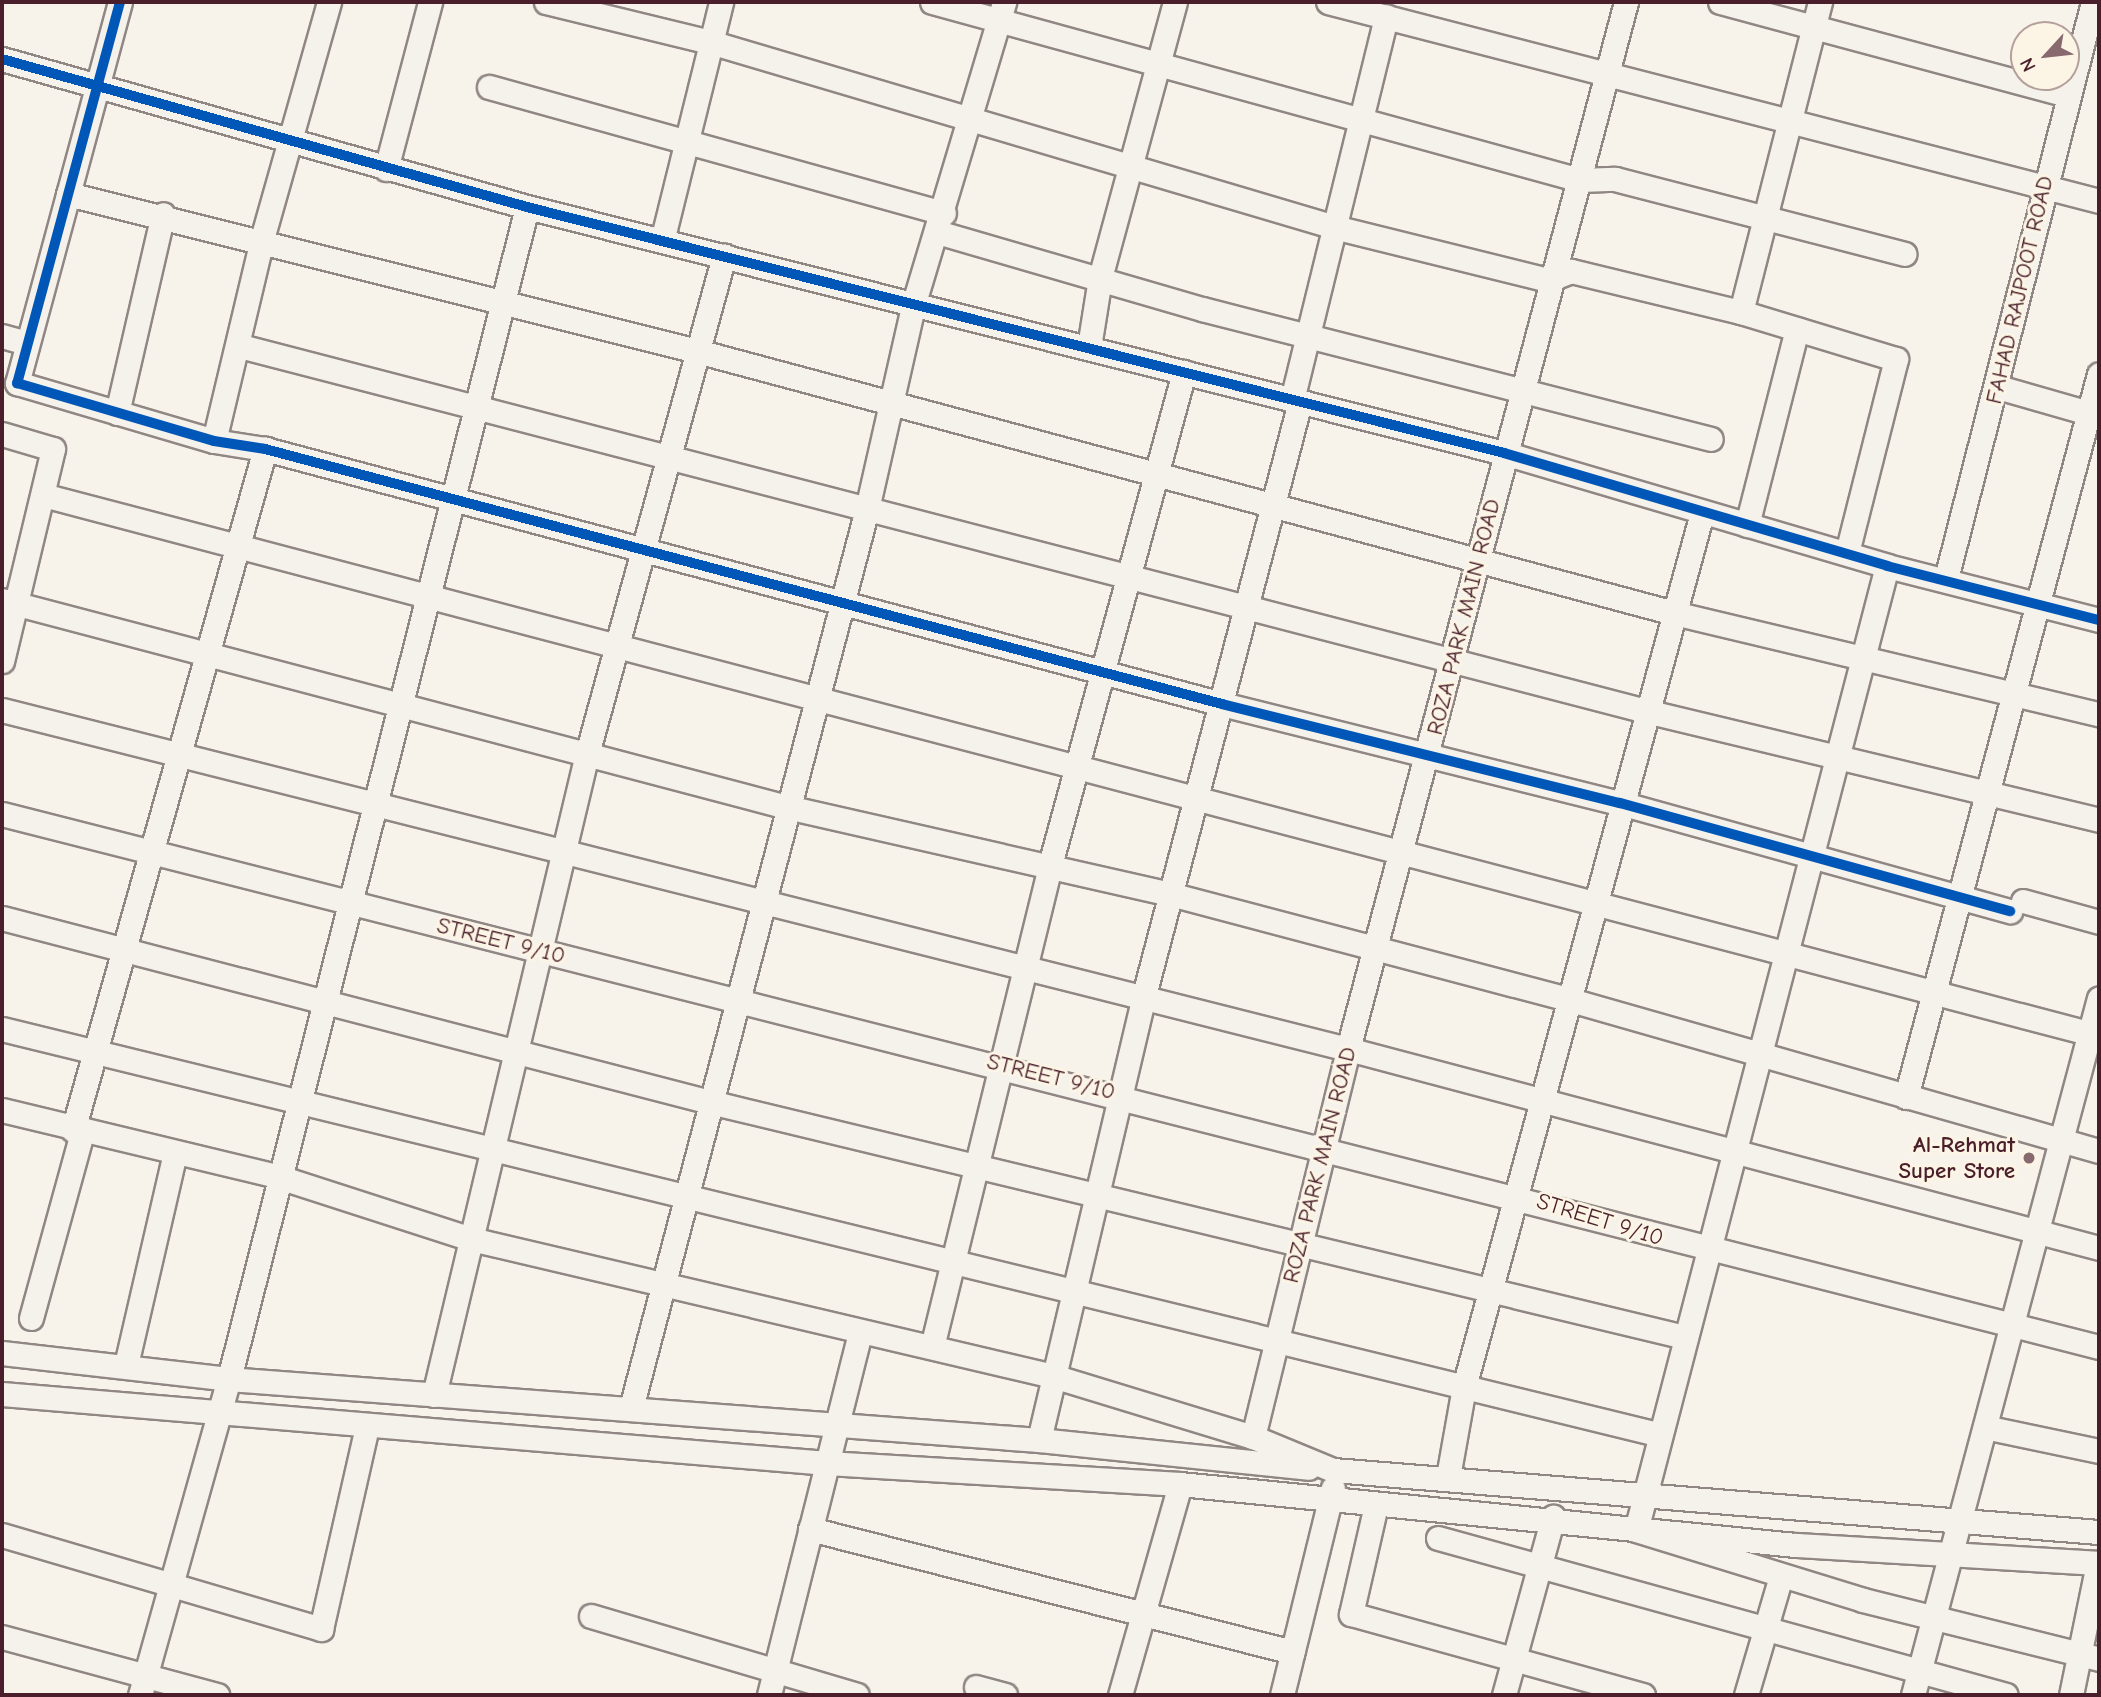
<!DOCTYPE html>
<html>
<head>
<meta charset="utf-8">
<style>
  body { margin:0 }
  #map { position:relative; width:2101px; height:1697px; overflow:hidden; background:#f7f3ea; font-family:"Comic Neue",sans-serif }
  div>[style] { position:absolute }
  .roads { filter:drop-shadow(2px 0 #908684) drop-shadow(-2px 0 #908684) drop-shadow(0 2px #908684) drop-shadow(0 -2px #908684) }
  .minor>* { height:23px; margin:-11.5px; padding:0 11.5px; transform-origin:11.5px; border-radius:11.5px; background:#f5f2ec }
  .cycleway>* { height:10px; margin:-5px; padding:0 5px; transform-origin:5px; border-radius:5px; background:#0057b8 }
  .dots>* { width:19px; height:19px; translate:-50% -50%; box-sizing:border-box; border:4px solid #fcf5e5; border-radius:50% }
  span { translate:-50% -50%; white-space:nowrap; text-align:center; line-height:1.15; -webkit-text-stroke:6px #fcf5e5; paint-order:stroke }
  .street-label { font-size:23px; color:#4a1f2b }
  .poi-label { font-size:23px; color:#4a1f2b; font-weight:700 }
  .right { translate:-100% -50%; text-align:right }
  .frame { position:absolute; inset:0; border:4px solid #4a1f2b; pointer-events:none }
  .north { position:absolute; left:2010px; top:21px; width:70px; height:70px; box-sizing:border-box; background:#fcf5e5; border:2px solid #b59f9b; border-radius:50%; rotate:243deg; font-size:19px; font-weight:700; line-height:28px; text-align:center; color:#4a1f2b }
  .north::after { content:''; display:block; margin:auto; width:24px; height:32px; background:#87696e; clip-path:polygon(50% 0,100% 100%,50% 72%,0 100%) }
</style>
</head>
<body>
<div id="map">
  <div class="roads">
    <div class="minor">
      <div style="left:120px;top:2px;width:395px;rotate:105.1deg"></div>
      <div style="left:17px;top:383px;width:205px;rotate:16.4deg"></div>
      <div style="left:214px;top:441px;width:52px;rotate:8.9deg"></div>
      <div style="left:265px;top:449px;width:990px;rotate:14.92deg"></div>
      <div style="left:1222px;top:704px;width:410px;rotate:14deg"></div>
      <div style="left:1620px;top:803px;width:405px;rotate:15.5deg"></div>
      <div style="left:546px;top:2px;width:169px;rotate:13.7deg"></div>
      <div style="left:710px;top:42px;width:655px;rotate:16.5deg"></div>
      <div style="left:1338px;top:228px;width:216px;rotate:13.9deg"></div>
      <div style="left:1548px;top:280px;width:25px;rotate:-21deg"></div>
      <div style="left:1571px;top:271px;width:175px;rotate:13.6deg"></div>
      <div style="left:1741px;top:312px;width:162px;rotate:16.9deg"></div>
      <div style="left:1896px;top:359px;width:200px;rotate:104.2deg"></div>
      <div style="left:932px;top:2px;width:672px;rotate:15.36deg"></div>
      <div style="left:1580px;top:180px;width:35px;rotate:-2deg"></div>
      <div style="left:1615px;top:179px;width:299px;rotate:14.5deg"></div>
      <div style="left:1328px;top:2px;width:796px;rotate:14.47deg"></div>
      <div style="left:1720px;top:2px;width:358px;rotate:15deg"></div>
      <div style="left:2px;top:59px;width:545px;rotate:15.74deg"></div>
      <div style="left:527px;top:207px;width:1007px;rotate:14.13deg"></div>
      <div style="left:1504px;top:453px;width:399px;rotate:16.4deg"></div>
      <div style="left:1887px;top:566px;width:219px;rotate:14.3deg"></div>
      <div style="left:489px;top:87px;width:472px;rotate:15.5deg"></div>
      <div style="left:386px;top:169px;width:173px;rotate:-75.2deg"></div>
      <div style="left:68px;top:194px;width:648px;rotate:14.01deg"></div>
      <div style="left:697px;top:351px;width:1012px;rotate:15.01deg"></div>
      <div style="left:1674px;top:613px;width:437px;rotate:13.4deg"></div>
      <div style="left:937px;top:232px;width:276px;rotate:16.2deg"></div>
      <div style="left:1202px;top:309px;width:525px;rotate:14.33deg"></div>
      <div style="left:663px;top:237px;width:242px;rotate:-76.1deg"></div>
      <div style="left:1741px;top:312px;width:320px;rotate:-75.7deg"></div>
      <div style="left:2px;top:336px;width:26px;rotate:16deg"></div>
      <div style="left:240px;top:346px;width:1457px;rotate:14.55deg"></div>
      <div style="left:1650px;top:712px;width:462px;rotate:13.5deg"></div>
      <div style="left:1089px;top:347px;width:70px;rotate:-80.9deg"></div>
      <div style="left:1100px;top:278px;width:286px;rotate:-74.8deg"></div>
      <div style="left:1998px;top:387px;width:105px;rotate:16deg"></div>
      <div style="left:1292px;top:400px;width:395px;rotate:-76.2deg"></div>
      <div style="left:117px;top:413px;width:204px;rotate:-77deg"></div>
      <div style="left:2px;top:434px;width:53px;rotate:16.4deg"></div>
      <div style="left:53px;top:449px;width:218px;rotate:103.5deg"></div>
      <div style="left:214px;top:441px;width:208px;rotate:-76.6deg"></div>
      <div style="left:262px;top:239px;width:246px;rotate:-74.2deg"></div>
      <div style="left:43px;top:495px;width:2126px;rotate:14.74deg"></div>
      <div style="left:1747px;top:525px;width:202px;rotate:-75.7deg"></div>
      <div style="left:1887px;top:566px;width:996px;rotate:104.59deg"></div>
      <div style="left:1636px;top:1530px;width:238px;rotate:17.1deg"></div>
      <div style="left:1863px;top:1600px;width:243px;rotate:14deg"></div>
      <div style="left:1946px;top:579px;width:595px;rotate:-75.71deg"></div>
      <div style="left:2px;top:600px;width:812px;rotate:14.77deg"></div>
      <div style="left:787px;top:807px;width:393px;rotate:12.8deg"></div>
      <div style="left:1170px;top:894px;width:411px;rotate:14.8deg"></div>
      <div style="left:1567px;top:999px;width:553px;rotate:15.95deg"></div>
      <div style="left:2px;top:710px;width:1388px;rotate:14.14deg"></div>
      <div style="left:1348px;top:1049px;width:777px;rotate:14.84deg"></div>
      <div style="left:2px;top:814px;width:2164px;rotate:14.26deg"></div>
      <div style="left:2023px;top:901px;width:79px;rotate:15.4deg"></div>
      <div style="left:2px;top:918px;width:732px;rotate:14.57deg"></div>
      <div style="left:710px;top:1102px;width:1002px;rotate:13.56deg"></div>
      <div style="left:2px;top:1029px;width:1704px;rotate:13.75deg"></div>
      <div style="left:1906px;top:1097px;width:748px;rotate:-75.05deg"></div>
      <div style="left:2px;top:1110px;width:282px;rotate:13.5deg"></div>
      <div style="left:276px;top:1176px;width:205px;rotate:17.9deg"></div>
      <div style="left:471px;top:1239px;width:598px;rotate:13.25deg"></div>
      <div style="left:1053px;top:1376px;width:209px;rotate:17deg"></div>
      <div style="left:1253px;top:1437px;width:87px;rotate:22.4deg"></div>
      <div style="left:1333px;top:1470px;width:769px;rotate:4.63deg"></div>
      <div style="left:73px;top:1130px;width:708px;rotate:-74.25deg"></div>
      <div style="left:31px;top:1318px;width:192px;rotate:-74.6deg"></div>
      <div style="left:932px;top:1347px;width:496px;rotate:-76.2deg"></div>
      <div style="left:1050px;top:865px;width:511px;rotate:-74.79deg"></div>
      <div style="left:2px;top:1353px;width:228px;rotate:6.5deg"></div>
      <div style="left:229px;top:1379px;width:812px;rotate:4.31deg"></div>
      <div style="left:1039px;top:1440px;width:271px;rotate:5.9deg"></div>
      <div style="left:126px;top:1365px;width:218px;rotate:-77deg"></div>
      <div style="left:2px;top:1394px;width:828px;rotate:4.78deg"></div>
      <div style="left:827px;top:1463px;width:354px;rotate:3.4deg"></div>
      <div style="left:1180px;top:1484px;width:619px;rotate:5.66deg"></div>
      <div style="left:1796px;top:1545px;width:304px;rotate:3.4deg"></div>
      <div style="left:434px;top:1395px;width:659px;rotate:-76.58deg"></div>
      <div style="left:587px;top:754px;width:517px;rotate:-74.62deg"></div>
      <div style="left:631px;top:1408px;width:929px;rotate:-75.29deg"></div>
      <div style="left:867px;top:509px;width:208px;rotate:-77.2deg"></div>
      <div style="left:913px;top:306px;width:317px;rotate:-73.3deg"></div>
      <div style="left:1985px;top:1427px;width:116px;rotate:11.9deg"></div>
      <div style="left:1253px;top:1437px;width:399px;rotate:-76.2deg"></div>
      <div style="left:1348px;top:1049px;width:1083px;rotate:-75.13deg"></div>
      <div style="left:1039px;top:1440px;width:453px;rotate:-76.7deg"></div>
      <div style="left:1143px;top:999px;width:617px;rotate:-75.27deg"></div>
      <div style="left:1448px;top:1477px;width:91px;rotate:-79.9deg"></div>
      <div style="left:1464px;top:1387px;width:906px;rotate:-74.77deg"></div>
      <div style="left:1376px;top:1505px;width:112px;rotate:102.9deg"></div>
      <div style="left:1351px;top:1614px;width:303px;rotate:15.5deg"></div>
      <div style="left:810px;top:1529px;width:498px;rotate:14.3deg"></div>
      <div style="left:2px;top:1535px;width:333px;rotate:16.4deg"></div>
      <div style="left:321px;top:1629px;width:208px;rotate:-77.2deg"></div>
      <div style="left:1438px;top:1538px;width:589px;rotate:15.45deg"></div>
      <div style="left:591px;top:1616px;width:277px;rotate:16.5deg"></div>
      <div style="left:2px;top:1637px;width:223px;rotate:15.1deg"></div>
      <div style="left:976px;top:1687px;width:30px;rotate:15deg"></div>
      <div style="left:140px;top:1695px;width:328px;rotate:-74.3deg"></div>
      <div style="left:229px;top:1379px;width:1209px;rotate:-75.73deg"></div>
      <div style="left:769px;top:1695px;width:373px;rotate:-75.9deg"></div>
      <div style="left:1120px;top:1695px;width:219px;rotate:-74.1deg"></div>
      <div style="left:1282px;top:1695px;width:213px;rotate:-76.2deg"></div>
      <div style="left:1504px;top:1695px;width:185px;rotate:-74.6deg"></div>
      <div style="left:1746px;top:1695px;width:124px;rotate:-73.6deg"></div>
      <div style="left:1913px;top:1695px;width:721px;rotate:-75.06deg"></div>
      <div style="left:2071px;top:1695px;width:135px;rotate:-78.4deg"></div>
    </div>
  </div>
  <div class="cycleway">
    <div style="left:120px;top:2px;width:395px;rotate:105.1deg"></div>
    <div style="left:17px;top:383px;width:205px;rotate:16.4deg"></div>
    <div style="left:214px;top:441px;width:52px;rotate:8.9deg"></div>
    <div style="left:265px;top:449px;width:990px;rotate:14.92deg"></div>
    <div style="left:1222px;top:704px;width:410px;rotate:14deg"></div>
    <div style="left:1620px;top:803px;width:405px;rotate:15.5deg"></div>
    <div style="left:2px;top:59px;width:545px;rotate:15.74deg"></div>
    <div style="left:527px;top:207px;width:1007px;rotate:14.13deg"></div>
    <div style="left:1504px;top:453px;width:399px;rotate:16.4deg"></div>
    <div style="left:1887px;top:566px;width:219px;rotate:14.3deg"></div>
  </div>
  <div class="dots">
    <div style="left:2029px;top:1158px;background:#87696e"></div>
  </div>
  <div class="street-label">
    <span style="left:2020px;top:290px;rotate:-77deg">FAHAD RAJPOOT ROAD</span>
    <span style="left:1464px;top:617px;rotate:-76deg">ROZA PARK MAIN ROAD</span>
    <span style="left:501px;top:941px;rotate:14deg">STREET 9/10</span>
    <span style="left:1051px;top:1077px;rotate:14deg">STREET 9/10</span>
    <span style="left:1320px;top:1165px;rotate:-76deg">ROZA PARK MAIN ROAD</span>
    <span style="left:1600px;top:1220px;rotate:17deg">STREET 9/10</span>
  </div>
  <div class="poi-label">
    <span class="right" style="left:2015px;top:1158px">Al-Rehmat<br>Super Store</span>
  </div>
  <div class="frame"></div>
  <div class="north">N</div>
</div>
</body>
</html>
